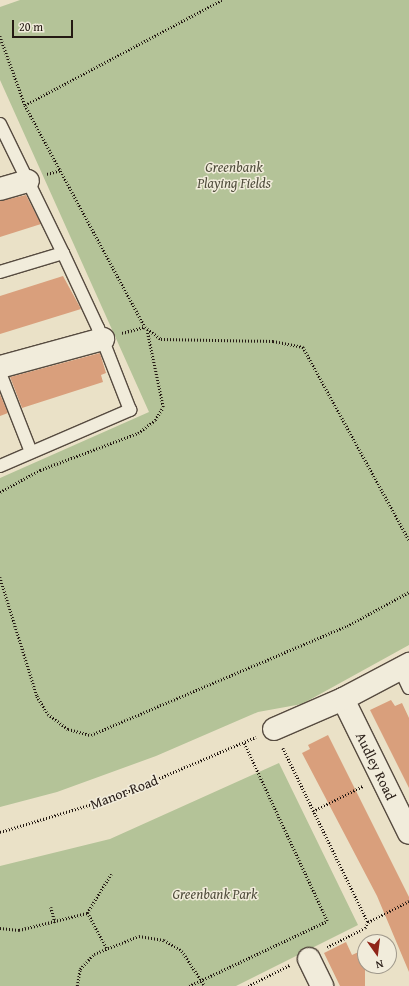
<!DOCTYPE html>
<html>
<head>
<meta charset="utf-8">
<style>
  body { margin:0 }
  #map { position:relative; width:409px; height:986px; overflow:hidden; background:#eae1c7; font-family:"Gentium Book Plus",serif }
  div>[style] { position:absolute }
  .green>* { inset:0; background:#b4c398 }
  .building>* { inset:0; background:#d99f7c }
  .path>* { height:2.5px; margin-top:-1.25px; transform-origin:0; background:repeating-linear-gradient(90deg,#241913 0 1px,transparent 0 3px) }
  .roads { filter:drop-shadow(1px 0 #564b40) drop-shadow(-1px 0 #564b40) drop-shadow(0 1px #564b40) drop-shadow(0 -1px #564b40) }
  .service>* { height:12px; margin:-6px; padding:0 6px; transform-origin:6px; border-radius:6px; background:#f1ecdb }
  .minor>* { height:22px; margin:-11px; padding:0 11px; transform-origin:11px; border-radius:11px; background:#f1ecdb }
  span { translate:-50% -50%; white-space:nowrap; text-align:center; line-height:1.15; -webkit-text-stroke:3px #f1ecdb; paint-order:stroke }
  .park-label { font-size:14px; color:#4f4c3b; font-style:italic }
  .street-label { font-size:14px; color:#241913 }
  .north { position:absolute; left:357px; top:934px; width:40px; height:40px; box-sizing:border-box; background:#f1ecdb; border:1px solid #9f988b; border-radius:50%; rotate:166deg; font-size:11px; font-weight:700; line-height:16px; text-align:center; color:#241913 }
  .north::after { content:''; display:block; margin:auto; width:14px; height:18px; background:#8f2418; clip-path:polygon(50% 0,100% 100%,50% 72%,0 100%) }
  .scale { position:absolute; left:12px; top:20px; width:61px; height:18px; box-sizing:border-box; border:2px solid #241913; border-top:0; padding-left:5px; font-size:12px; line-height:14px; white-space:nowrap; color:#241913; -webkit-text-stroke:3px #f1ecdb; paint-order:stroke }
</style>
</head>
<body>
<div id="map">
  <div class="green">
    <div style="clip-path:polygon(20px 0,409px 0,409px 645px,302px 704px,258px 712px,156px 756px,57px 792px,0 807px,0 478px,149px 412px,0 80px,0 7px)"></div>
    <div style="clip-path:polygon(279px 763px,358px 925px,236px 986px,0 986px,0 866px,110px 839px)"></div>
  </div>
  <div class="building">
    <div style="clip-path:polygon(26px 195px,41px 224px,0 237px,0 201px)"></div>
    <div style="clip-path:polygon(63px 276px,81px 309px,0 334px,0 296px)"></div>
    <div style="clip-path:polygon(100px 353px,106px 373px,101px 375px,103px 382px,22px 408px,10px 377px)"></div>
    <div style="clip-path:polygon(0 394px,8px 413px,0 416px)"></div>
    <div style="clip-path:polygon(391px 700px,395px 706px,402px 703px,409px 718px,409px 788px,370px 710px)"></div>
    <div style="clip-path:polygon(328px 735px,409px 897px,409px 972px,377px 896px,302px 753px,310px 749px,308px 745px)"></div>
    <div style="clip-path:polygon(346px 942px,352px 955px,365px 949px,365px 986px,340px 986px,324px 953px)"></div>
  </div>
  <div class="path">
    <div style="left:0;top:36px;width:73px;rotate:70.1deg"></div>
    <div style="left:25px;top:105px;width:252px;rotate:61.6deg"></div>
    <div style="left:145px;top:327px;width:20px;rotate:37deg"></div>
    <div style="left:161px;top:339px;width:112px;rotate:1deg"></div>
    <div style="left:273px;top:341px;width:31px;rotate:11deg"></div>
    <div style="left:303px;top:347px;width:220px;rotate:61.2deg"></div>
    <div style="left:25px;top:105px;width:223px;rotate:-28.1deg"></div>
    <div style="left:47px;top:174px;width:15px;rotate:-16deg"></div>
    <div style="left:122px;top:333px;width:23px;rotate:-15deg"></div>
    <div style="left:0;top:492px;width:46px;rotate:-28.8deg"></div>
    <div style="left:40px;top:470px;width:105px;rotate:-20.7deg"></div>
    <div style="left:138px;top:433px;width:21px;rotate:-37deg"></div>
    <div style="left:155px;top:420px;width:15px;rotate:-58deg"></div>
    <div style="left:163px;top:407px;width:78px;rotate:-101.9deg"></div>
    <div style="left:0;top:577px;width:125px;rotate:72.7deg"></div>
    <div style="left:37px;top:696px;width:21px;rotate:59deg"></div>
    <div style="left:48px;top:714px;width:25px;rotate:37deg"></div>
    <div style="left:68px;top:729px;width:24px;rotate:15deg"></div>
    <div style="left:91px;top:735px;width:278px;rotate:-23.1deg"></div>
    <div style="left:347px;top:626px;width:71px;rotate:-28.7deg"></div>
    <div style="left:283px;top:748px;width:194px;rotate:64deg"></div>
    <div style="left:368px;top:922px;width:46px;rotate:-27.1deg"></div>
    <div style="left:313px;top:811px;width:56px;rotate:-26.6deg"></div>
    <div style="left:0;top:832px;width:120px;rotate:-16.9deg"></div>
    <div style="left:115px;top:797px;width:153px;rotate:-23.1deg"></div>
    <div style="left:51px;top:907px;width:16px;rotate:75deg"></div>
    <div style="left:0;top:928px;width:19px;rotate:6deg"></div>
    <div style="left:19px;top:930px;width:70px;rotate:-14deg"></div>
    <div style="left:327px;top:947px;width:42px;rotate:-26.6deg"></div>
    <div style="left:365px;top:928px;width:7px;rotate:-63deg"></div>
    <div style="left:106px;top:948px;width:40px;rotate:-118deg"></div>
    <div style="left:87px;top:913px;width:46px;rotate:-58.4deg"></div>
    <div style="left:77px;top:986px;width:17px;rotate:-80deg"></div>
    <div style="left:80px;top:969px;width:21px;rotate:-47deg"></div>
    <div style="left:94px;top:954px;width:48px;rotate:-21.8deg"></div>
    <div style="left:139px;top:936px;width:25px;rotate:9deg"></div>
    <div style="left:164px;top:940px;width:21px;rotate:31deg"></div>
    <div style="left:182px;top:951px;width:42px;rotate:56.7deg"></div>
    <div style="left:189px;top:986px;width:153px;rotate:-25.2deg"></div>
    <div style="left:327px;top:921px;width:196px;rotate:-115deg"></div>
    <div style="left:248px;top:986px;width:47px;rotate:-26.6deg"></div>
  </div>
  <div class="roads">
    <div class="service">
      <div style="left:0;top:124px;width:144px;rotate:64deg"></div>
      <div style="left:63px;top:253px;width:66px;rotate:163.2deg"></div>
      <div style="left:0;top:373px;width:85px;rotate:68.6deg"></div>
      <div style="left:0;top:466px;width:142px;rotate:-23.3deg"></div>
      <div style="left:130px;top:410px;width:88px;rotate:-111.3deg"></div>
      <div style="left:98px;top:328px;width:83px;rotate:-115deg"></div>
      <div style="left:400px;top:669px;width:21px;rotate:65deg"></div>
    </div>
    <div class="minor">
      <div style="left:0;top:189px;width:29px;rotate:-16deg"></div>
      <div style="left:0;top:367px;width:107px;rotate:-15.2deg"></div>
      <div style="left:343px;top:699px;width:149px;rotate:63.8deg"></div>
      <div style="left:274px;top:729px;width:75px;rotate:-23.5deg"></div>
      <div style="left:343px;top:699px;width:75px;rotate:-27.9deg"></div>
      <div style="left:309px;top:959px;width:30px;rotate:64deg"></div>
    </div>
  </div>
  <div class="park-label">
    <span style="left:234px;top:175px">Greenbank<br>Playing Fields</span>
    <span style="left:215px;top:894px">Greenbank Park</span>
  </div>
  <div class="street-label">
    <span style="left:376px;top:766px;rotate:64deg">Audley Road</span>
    <span style="left:124px;top:792px;rotate:-21deg">Manor Road</span>
  </div>
  <div class="north">N</div>
  <div class="scale">20 m</div>
</div>
</body>
</html>
